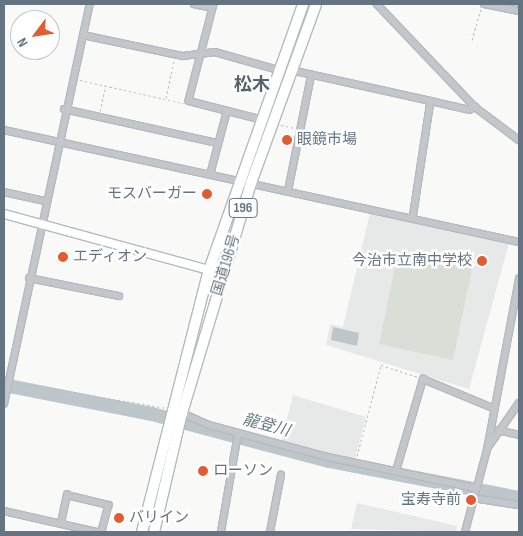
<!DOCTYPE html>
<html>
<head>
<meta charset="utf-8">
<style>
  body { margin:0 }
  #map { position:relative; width:523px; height:536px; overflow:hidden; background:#f9f9f7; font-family:"Sofia Sans Condensed","Noto Sans JP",sans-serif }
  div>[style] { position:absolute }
  .built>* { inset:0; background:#e7e8e8 }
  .green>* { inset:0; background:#d9ded6 }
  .water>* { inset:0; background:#bcc6cb }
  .river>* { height:14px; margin:-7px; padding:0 7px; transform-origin:7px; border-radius:7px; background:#bcc6cb }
  .path>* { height:1px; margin-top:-0.5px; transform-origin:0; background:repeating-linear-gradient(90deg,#bbbec1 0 2.5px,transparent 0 5px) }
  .roads { filter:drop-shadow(1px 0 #b5babf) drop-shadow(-1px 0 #b5babf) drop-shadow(0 1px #b5babf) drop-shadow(0 -1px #b5babf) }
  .street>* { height:5.5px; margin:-2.75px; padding:0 2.75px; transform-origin:2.75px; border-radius:2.75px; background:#c3c7cb }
  .secondary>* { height:8px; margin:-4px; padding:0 4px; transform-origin:4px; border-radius:4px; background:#fff }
  .highway>* { height:10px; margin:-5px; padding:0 5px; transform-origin:5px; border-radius:5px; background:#fff }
  .dots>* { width:14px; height:14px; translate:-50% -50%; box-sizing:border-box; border:2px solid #fff; border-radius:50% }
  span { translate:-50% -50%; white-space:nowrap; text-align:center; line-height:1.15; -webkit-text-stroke:5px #fff; paint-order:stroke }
  .shield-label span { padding:1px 4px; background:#fff; border:1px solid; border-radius:4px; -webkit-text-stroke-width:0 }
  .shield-label { font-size:14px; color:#657482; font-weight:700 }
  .poi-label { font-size:15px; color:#657482 }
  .left { translate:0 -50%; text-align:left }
  .right { translate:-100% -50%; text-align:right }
  .street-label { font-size:15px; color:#657482 }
  .water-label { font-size:16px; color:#657a83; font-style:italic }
  .quarter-label { font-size:18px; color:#57636d; font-weight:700 }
  .frame { position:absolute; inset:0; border:5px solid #657482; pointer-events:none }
  .north { position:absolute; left:10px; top:10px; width:50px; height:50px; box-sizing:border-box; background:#fff; border:1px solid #c1c7cd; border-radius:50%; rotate:239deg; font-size:14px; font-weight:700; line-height:20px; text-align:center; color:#657482 }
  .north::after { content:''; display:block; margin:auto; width:18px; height:22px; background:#e15c30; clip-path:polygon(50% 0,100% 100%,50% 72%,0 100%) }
</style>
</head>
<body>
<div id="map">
  <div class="built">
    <div style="clip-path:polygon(370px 213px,509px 243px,469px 389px,326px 345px,330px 324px,343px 327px)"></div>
    <div style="clip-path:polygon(293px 395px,366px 417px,355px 459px,281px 442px)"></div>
    <div style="clip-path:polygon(357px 503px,457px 526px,456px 532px,351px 529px)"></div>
  </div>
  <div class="green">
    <div style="clip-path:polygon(398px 253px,472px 269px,453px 360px,379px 344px)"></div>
  </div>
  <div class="water">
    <div style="clip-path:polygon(333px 327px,359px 333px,357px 346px,331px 340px)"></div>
  </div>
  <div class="river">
    <div style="left:500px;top:4px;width:19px;rotate:12deg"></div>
    <div style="left:4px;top:385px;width:151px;rotate:11.1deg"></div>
    <div style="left:152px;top:414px;width:183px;rotate:14.9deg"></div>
    <div style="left:329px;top:461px;width:194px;rotate:11deg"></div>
  </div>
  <div class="path">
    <div style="left:472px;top:40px;width:32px;rotate:-74deg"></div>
    <div style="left:80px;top:80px;width:106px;rotate:12.6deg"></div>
    <div style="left:166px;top:98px;width:39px;rotate:-78deg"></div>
    <div style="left:100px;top:111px;width:26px;rotate:-77deg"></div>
    <div style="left:281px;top:125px;width:14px;rotate:12deg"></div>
    <div style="left:14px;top:382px;width:154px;rotate:9.7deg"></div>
    <div style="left:357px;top:456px;width:94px;rotate:-75.2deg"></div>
    <div style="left:381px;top:365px;width:39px;rotate:18deg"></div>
  </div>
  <div class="roads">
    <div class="street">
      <div style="left:194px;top:4px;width:19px;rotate:12deg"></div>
      <div style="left:214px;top:4px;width:100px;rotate:104.5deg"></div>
      <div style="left:189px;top:101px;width:72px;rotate:14.4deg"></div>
      <div style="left:377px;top:4px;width:142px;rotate:46.4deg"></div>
      <div style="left:475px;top:107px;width:55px;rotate:36.9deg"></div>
      <div style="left:484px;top:4px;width:36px;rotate:11deg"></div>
      <div style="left:83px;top:35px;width:102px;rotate:11.9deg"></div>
      <div style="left:183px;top:56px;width:32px;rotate:-7deg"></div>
      <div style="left:215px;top:52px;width:66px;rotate:15.9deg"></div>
      <div style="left:291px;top:70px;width:143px;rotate:12.5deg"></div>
      <div style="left:431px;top:101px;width:118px;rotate:98.7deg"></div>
      <div style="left:431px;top:101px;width:39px;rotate:13deg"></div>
      <div style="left:469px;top:110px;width:7px;rotate:-27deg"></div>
      <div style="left:64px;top:109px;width:157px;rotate:12.5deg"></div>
      <div style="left:4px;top:130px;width:527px;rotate:12.27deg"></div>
      <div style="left:210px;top:175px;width:66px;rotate:-75.1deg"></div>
      <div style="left:288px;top:191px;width:117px;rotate:-78.7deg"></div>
      <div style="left:4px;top:192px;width:42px;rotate:12.4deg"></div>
      <div style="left:29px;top:278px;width:92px;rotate:11.3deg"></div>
      <div style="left:4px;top:404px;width:409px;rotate:-77.9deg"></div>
      <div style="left:180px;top:412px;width:32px;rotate:24deg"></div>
      <div style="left:209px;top:425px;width:123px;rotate:15.1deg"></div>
      <div style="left:328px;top:457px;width:150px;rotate:11.9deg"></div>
      <div style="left:498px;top:430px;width:22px;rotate:13deg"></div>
      <div style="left:489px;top:446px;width:52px;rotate:-55.1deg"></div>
      <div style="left:396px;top:471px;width:96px;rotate:-73.6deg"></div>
      <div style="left:423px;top:379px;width:76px;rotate:22.5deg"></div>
      <div style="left:473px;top:498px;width:47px;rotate:8.7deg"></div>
      <div style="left:4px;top:511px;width:95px;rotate:12.7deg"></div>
      <div style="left:61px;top:523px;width:29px;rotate:-78deg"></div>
      <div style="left:67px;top:495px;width:43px;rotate:13.4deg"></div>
      <div style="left:109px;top:505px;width:28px;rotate:105deg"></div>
      <div style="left:221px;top:532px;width:99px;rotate:-80.2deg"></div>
      <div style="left:270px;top:532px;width:58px;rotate:-79.1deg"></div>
      <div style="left:465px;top:532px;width:85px;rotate:-75deg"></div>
      <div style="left:487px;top:450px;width:174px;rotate:-79.4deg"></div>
    </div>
    <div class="secondary">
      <div style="left:4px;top:214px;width:227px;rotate:15.3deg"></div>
    </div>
    <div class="highway">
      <div style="left:142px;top:532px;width:270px;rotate:-75.7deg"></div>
      <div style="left:209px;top:270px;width:282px;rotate:-70.5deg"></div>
      <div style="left:154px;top:532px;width:122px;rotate:-76.8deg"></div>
      <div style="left:182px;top:413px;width:240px;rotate:-73.3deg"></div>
      <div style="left:251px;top:183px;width:190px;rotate:-70deg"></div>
    </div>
  </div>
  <div class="dots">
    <div style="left:287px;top:140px;background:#e15c30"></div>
    <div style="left:207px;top:194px;background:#e15c30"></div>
    <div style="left:63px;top:257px;background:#e15c30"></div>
    <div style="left:482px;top:261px;background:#e15c30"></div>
    <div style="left:203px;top:471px;background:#e15c30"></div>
    <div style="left:471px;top:500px;background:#e15c30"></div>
    <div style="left:119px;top:518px;background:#e15c30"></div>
  </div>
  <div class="shield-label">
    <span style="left:243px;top:208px">196</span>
  </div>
  <div class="poi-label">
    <span class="left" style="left:297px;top:140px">眼鏡市場</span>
    <span class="right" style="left:197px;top:194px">モスバーガー</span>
    <span class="left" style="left:73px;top:257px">エディオン</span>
    <span class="right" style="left:472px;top:261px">今治市立南中学校</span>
    <span class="left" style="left:213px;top:471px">ローソン</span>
    <span class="right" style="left:461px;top:500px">宝寿寺前</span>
    <span class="left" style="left:129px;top:518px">バリイン</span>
  </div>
  <div class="street-label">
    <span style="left:226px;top:265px;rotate:-73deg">国道196号</span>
  </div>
  <div class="water-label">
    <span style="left:266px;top:426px;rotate:15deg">龍登川</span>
  </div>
  <div class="quarter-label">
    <span style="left:252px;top:85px">松木</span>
  </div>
  <div class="frame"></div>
  <div class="north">N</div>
</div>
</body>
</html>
